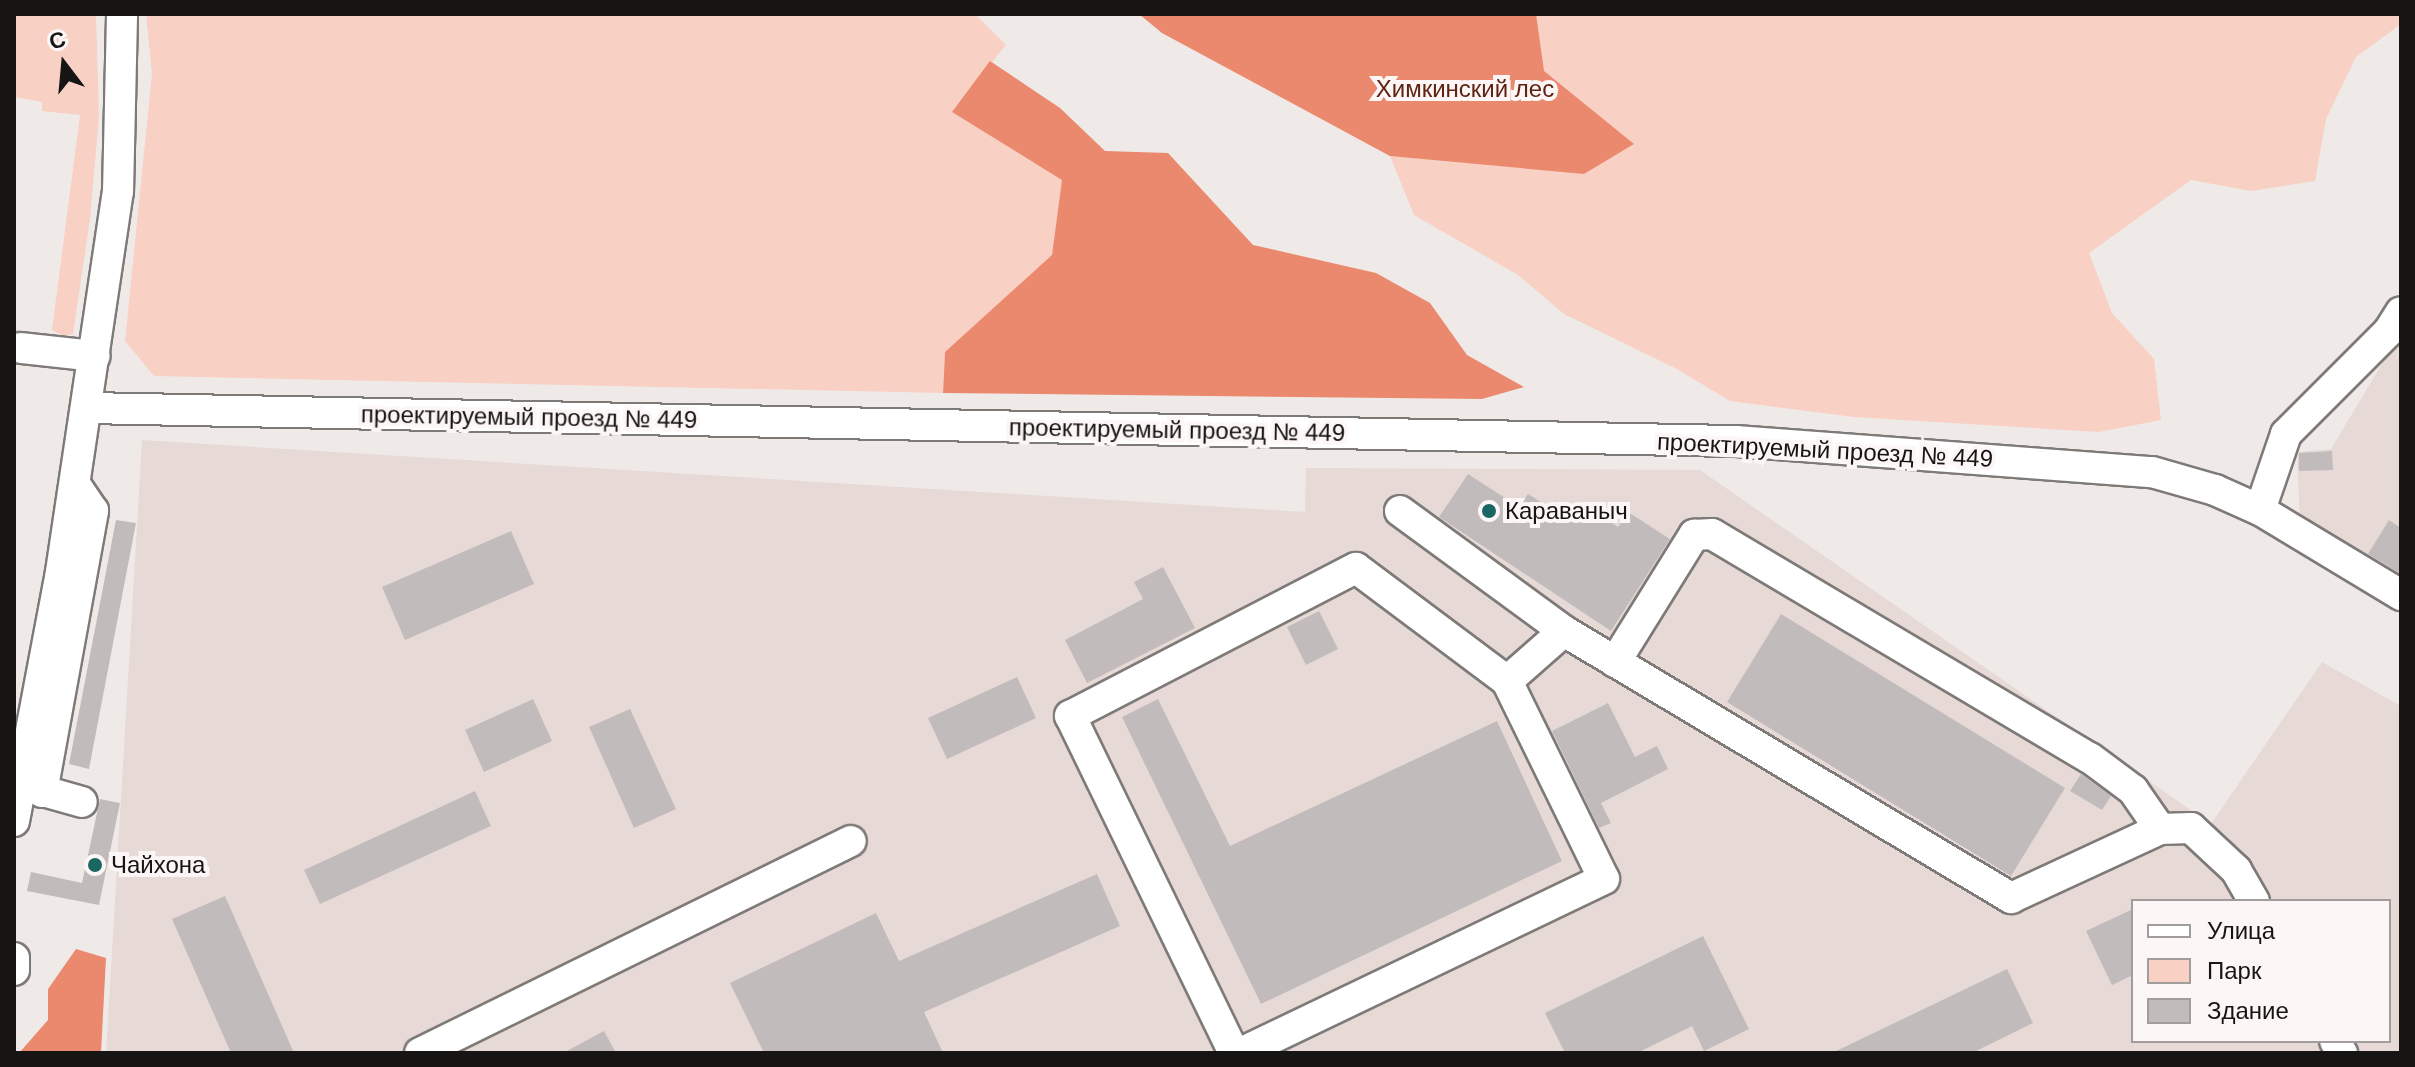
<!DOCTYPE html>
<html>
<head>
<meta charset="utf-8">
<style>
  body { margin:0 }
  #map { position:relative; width:2415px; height:1067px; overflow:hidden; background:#efeae8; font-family:Helvetica,sans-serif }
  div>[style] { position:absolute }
  .built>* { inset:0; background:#e7dad6 }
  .green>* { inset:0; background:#f8d0c4 }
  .forest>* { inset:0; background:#eb896e }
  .building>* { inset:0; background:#c1bcbb }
  .roads { filter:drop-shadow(2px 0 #7e7a78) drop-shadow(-2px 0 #7e7a78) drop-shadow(0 2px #7e7a78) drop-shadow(0 -2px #7e7a78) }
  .minor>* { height:30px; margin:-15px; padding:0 15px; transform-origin:15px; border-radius:15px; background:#fff }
  .dots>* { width:22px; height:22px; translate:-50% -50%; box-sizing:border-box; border:4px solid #fcf7f6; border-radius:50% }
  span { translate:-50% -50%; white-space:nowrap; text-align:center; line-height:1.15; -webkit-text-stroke:8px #fcf7f6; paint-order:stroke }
  .park-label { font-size:24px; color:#602211 }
  .street-label { font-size:24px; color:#171514 }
  .poi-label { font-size:24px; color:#171514 }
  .left { translate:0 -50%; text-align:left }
  .frame { position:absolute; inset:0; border:16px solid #171514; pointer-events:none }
  .legend { position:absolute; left:2131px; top:899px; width:260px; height:144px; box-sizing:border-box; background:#fcf7f6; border:2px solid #a09d9c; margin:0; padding:10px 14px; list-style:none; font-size:24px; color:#171514 }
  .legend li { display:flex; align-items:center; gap:16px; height:40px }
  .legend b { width:40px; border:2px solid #a09d9c }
  .north { position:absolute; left:24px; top:24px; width:80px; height:80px; -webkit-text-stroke:6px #fcf7f6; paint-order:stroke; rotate:344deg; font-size:22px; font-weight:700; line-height:32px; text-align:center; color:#171514 }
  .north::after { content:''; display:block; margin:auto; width:28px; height:36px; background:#171514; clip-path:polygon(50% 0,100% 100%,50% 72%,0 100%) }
</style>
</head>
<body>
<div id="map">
  <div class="built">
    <div style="clip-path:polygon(2401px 332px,2401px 585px,2300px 525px,2297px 452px,2331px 449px)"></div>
    <div style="clip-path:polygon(evenodd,142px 440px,1305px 512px,1306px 468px,1700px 470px,2211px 824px,2322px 662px,2401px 706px,2401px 1053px,106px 1053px,142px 440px,2133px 901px,2389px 901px,2389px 1041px,2133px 1041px,2133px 901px)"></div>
  </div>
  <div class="green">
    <div style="clip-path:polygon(14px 14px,96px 14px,99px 116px,90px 219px,73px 334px,63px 336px,52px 330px,80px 115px,42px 111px,42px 102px,14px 97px)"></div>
    <div style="clip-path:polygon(146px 14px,975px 14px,1006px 45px,952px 112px,1063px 180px,1052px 256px,945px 352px,943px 393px,154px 376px,125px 341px,152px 74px)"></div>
    <div style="clip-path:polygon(1139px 14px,2401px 14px,2401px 24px,2356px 57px,2326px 119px,2315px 181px,2251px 191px,2191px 180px,2089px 253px,2112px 313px,2154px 359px,2161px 420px,2099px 432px,1854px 417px,1730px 401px,1677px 369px,1564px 314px,1518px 275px,1414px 215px,1390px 156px,1162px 33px)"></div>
  </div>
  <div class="forest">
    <div style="clip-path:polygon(1139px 14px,1536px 14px,1544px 71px,1634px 144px,1584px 174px,1390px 156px,1162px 33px)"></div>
    <div style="clip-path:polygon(990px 61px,1060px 108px,1105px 151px,1168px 153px,1253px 245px,1376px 273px,1430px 303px,1467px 355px,1524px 387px,1482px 399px,943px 393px,945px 352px,1052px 255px,1062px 180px,952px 112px)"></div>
    <div style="clip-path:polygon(76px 949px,106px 958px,101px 1053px,19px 1053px,48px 1020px,48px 989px)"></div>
  </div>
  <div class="building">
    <div style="clip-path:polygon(2332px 451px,2333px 470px,2299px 471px,2299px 453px)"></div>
    <div style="clip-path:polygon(1468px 474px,1519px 507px,1528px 494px,1568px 519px,1580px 502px,1618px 527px,1628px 512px,1670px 539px,1611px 631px,1439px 517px)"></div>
    <div style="clip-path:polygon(116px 520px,136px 523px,89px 769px,69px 764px)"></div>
    <div style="clip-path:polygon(2389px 520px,2401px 528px,2401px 574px,2368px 554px)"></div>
    <div style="clip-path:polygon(511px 531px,534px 584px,405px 640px,382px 587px)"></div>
    <div style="clip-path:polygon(1163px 567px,1195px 628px,1087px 683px,1065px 640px,1143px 599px,1134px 582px)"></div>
    <div style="clip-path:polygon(1319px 611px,1338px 649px,1306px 665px,1287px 627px)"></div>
    <div style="clip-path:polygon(1781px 614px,2065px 788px,2011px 876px,1727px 702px)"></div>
    <div style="clip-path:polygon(1017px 677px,1036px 718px,947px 759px,928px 718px)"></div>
    <div style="clip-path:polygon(533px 699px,552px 741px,484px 772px,465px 730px)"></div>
    <div style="clip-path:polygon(1158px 699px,1230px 846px,1497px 721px,1562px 861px,1261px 1004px,1122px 717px)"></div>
    <div style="clip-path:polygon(1608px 703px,1635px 757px,1657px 746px,1668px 769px,1601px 803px,1611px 823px,1599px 828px,1552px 731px)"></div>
    <div style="clip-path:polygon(630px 709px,676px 809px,634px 828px,589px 727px)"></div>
    <div style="clip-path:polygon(2081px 774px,2111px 796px,2102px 810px,2070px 791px)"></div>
    <div style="clip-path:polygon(475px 791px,491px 826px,320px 904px,304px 870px)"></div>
    <div style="clip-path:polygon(100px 799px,120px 803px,99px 905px,27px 891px,31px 872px,82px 883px)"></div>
    <div style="clip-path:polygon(1097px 874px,1120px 926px,924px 1012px,943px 1053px,764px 1053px,730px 983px,876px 913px,899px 961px)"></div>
    <div style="clip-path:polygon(225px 896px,294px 1053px,231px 1053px,172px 919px)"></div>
    <div style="clip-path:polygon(2133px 909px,2133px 975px,2112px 985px,2086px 931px)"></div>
    <div style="clip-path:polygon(1703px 936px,1749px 1029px,1704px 1051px,1692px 1026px,1637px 1053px,1565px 1053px,1545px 1013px)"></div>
    <div style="clip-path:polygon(2007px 969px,2033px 1023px,1972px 1053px,1832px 1053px)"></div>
    <div style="clip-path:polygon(604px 1031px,616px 1053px,563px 1053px)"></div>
  </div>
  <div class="roads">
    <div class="minor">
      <div style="left:21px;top:348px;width:74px;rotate:6.2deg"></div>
      <div style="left:87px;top:408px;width:1649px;rotate:1.15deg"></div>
      <div style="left:1736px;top:441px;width:417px;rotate:4.3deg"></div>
      <div style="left:2152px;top:472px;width:66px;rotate:15.9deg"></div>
      <div style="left:2215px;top:490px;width:49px;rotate:24deg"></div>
      <div style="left:2260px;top:510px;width:165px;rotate:31.1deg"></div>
      <div style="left:2260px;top:510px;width:80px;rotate:-71.1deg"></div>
      <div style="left:2286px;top:434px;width:146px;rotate:-45deg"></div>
      <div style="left:2389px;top:331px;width:22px;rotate:-58deg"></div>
      <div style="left:1400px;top:511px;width:203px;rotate:36.2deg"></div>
      <div style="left:1564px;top:631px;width:76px;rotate:138.7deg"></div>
      <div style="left:1564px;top:631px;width:521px;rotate:30.85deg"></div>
      <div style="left:2011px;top:898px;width:164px;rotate:-24.8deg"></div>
      <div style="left:2160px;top:829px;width:31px;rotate:-2deg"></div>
      <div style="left:2191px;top:828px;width:62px;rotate:43deg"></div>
      <div style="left:2236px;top:870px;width:36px;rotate:60deg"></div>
      <div style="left:1615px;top:662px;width:150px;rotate:-58.1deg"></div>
      <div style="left:1694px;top:535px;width:18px;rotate:-3deg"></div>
      <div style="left:1712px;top:534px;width:439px;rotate:30.7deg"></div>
      <div style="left:2090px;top:758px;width:54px;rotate:36.7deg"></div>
      <div style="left:2133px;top:790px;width:47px;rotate:55.3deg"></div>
      <div style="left:22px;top:785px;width:62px;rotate:15.8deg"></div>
      <div style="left:42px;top:792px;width:286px;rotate:-79.7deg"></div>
      <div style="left:93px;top:511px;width:32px;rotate:-124deg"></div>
      <div style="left:14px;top:821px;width:253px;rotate:-79.3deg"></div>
      <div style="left:61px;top:572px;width:384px;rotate:-81.5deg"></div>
      <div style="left:118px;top:192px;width:178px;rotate:-88.7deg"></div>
      <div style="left:14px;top:958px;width:12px;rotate:90deg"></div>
      <div style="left:2335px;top:1041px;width:14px;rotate:60deg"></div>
      <div style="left:420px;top:1053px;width:480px;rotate:-26.2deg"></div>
      <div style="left:1234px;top:1053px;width:375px;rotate:-115.9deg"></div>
      <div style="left:1070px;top:716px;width:322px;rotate:-27.4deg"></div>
      <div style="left:1356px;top:568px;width:189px;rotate:36.8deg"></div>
      <div style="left:1507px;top:681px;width:220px;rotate:63.9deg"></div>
      <div style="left:1604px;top:879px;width:403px;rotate:154.4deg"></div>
    </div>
  </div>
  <div class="dots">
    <div style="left:1489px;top:511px;background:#196663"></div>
    <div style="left:95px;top:865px;background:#196663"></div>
  </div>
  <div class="park-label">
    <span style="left:1465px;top:89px">Химкинский лес</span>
  </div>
  <div class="street-label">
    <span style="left:529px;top:417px;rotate:1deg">проектируемый проезд № 449</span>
    <span style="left:1177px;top:430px;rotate:1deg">проектируемый проезд № 449</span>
    <span style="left:1825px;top:450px;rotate:3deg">проектируемый проезд № 449</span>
  </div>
  <div class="poi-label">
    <span class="left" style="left:1505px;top:511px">Караваныч</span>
    <span class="left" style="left:111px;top:865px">Чайхона</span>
  </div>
  <div class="frame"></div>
  <ul class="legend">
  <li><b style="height:10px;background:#fff"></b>Улица</li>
  <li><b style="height:22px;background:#f8d0c4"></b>Парк</li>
  <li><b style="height:22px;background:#c1bcbb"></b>Здание</li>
  </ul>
  <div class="north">С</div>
</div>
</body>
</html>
